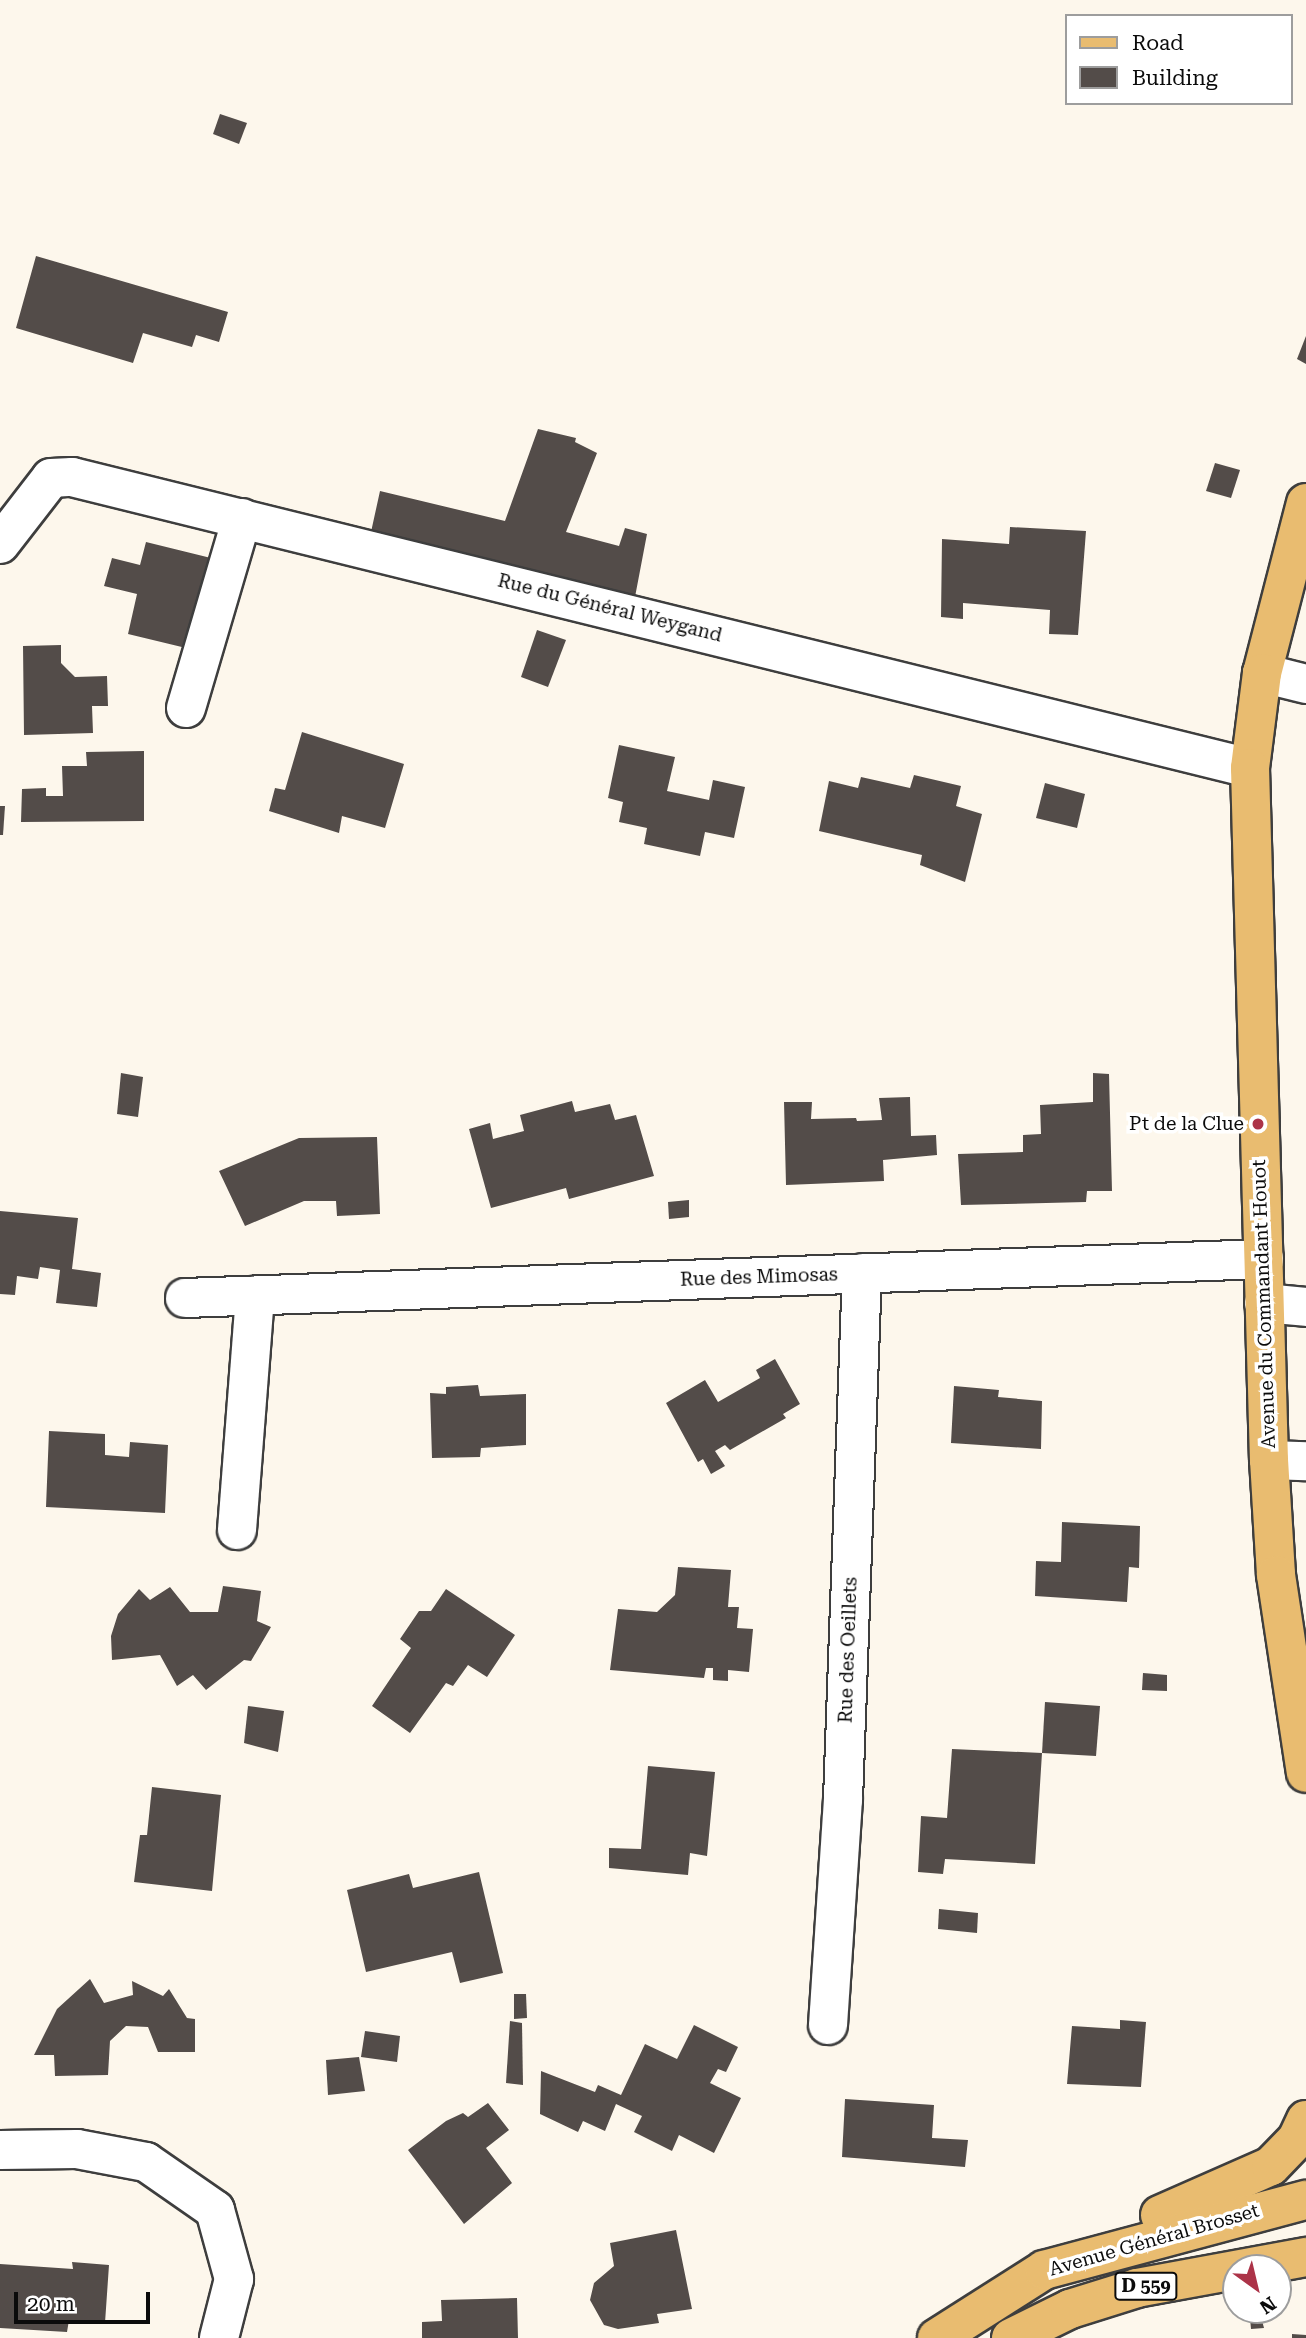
<!DOCTYPE html>
<html>
<head>
<meta charset="utf-8">
<style>
  body { margin:0 }
  #map { position:relative; width:1306px; height:2338px; overflow:hidden; background:#fdf7ec; font-family:"Roboto Serif",serif }
  div>[style] { position:absolute }
  .building>* { inset:0; background:#534c49 }
  .roads { filter:drop-shadow(2px 0 #3e3e3e) drop-shadow(-2px 0 #3e3e3e) drop-shadow(0 2px #3e3e3e) drop-shadow(0 -2px #3e3e3e) }
  .minor>* { height:38px; margin:-19px; padding:0 19px; transform-origin:19px; border-radius:19px; background:#fff }
  .major>* { height:38px; margin:-19px; padding:0 19px; transform-origin:19px; border-radius:19px; background:#e9bc70 }
  .dots>* { width:19px; height:19px; translate:-50% -50%; box-sizing:border-box; border:4px solid #fff; border-radius:50% }
  span { translate:-50% -50%; white-space:nowrap; text-align:center; line-height:1.15; -webkit-text-stroke:7px #fff; paint-order:stroke }
  .shield-label span { padding:2px 5px; background:#fff; border:2px solid; border-radius:5px; -webkit-text-stroke-width:0 }
  .shield-label { font-size:18px; color:#0b0b0b; font-weight:700 }
  .street-label { font-size:19px; color:#0b0b0b }
  .poi-label { font-size:19px; color:#0b0b0b }
  .right { translate:-100% -50%; text-align:right }
  .legend { position:absolute; left:1065px; top:14px; width:228px; height:91px; box-sizing:border-box; background:#fff; border:2px solid #9d9d9d; margin:0; padding:9px 12px; list-style:none; font-size:21px; color:#0b0b0b }
  .legend li { display:flex; align-items:center; gap:14px; height:35px }
  .legend b { width:35px; border:2px solid #9d9d9d }
  .north { position:absolute; left:1222px; top:2254px; width:70px; height:70px; box-sizing:border-box; background:#fff; border:2px solid #9d9d9d; border-radius:50%; rotate:146deg; font-size:19px; font-weight:700; line-height:28px; text-align:center; color:#0b0b0b }
  .north::after { content:''; display:block; margin:auto; width:24px; height:32px; background:#ac3348; clip-path:polygon(50% 0,100% 100%,50% 72%,0 100%) }
  .scale { position:absolute; left:14px; top:2292px; width:136px; height:32px; box-sizing:border-box; border:4px solid #0b0b0b; border-top:0; padding-left:9px; font-size:21px; line-height:24px; white-space:nowrap; color:#0b0b0b; -webkit-text-stroke:5px #fff; paint-order:stroke }
</style>
</head>
<body>
<div id="map">
  <div class="building">
    <div style="clip-path:polygon(220px 114px,247px 123px,239px 144px,213px 134px)"></div>
    <div style="clip-path:polygon(36px 256px,228px 312px,219px 342px,196px 335px,192px 347px,143px 333px,133px 363px,16px 328px)"></div>
    <div style="clip-path:polygon(1306px 336px,1306px 364px,1297px 359px)"></div>
    <div style="clip-path:polygon(538px 429px,576px 438px,575px 442px,597px 453px,566px 532px,619px 546px,625px 528px,647px 534px,635px 597px,371px 532px,380px 491px,505px 521px)"></div>
    <div style="clip-path:polygon(1215px 463px,1240px 470px,1231px 498px,1206px 491px)"></div>
    <div style="clip-path:polygon(1010px 527px,1086px 531px,1078px 635px,1049px 634px,1050px 610px,963px 603px,963px 619px,941px 617px,942px 539px,1009px 544px)"></div>
    <div style="clip-path:polygon(146px 542px,215px 559px,186px 648px,128px 634px,137px 594px,104px 586px,112px 558px,140px 565px)"></div>
    <div style="clip-path:polygon(537px 630px,566px 640px,548px 687px,521px 677px)"></div>
    <div style="clip-path:polygon(61px 645px,61px 663px,75px 677px,107px 676px,108px 706px,92px 706px,93px 733px,24px 735px,23px 646px)"></div>
    <div style="clip-path:polygon(302px 732px,404px 764px,385px 828px,342px 816px,339px 833px,269px 811px,275px 788px,285px 790px)"></div>
    <div style="clip-path:polygon(619px 745px,675px 757px,667px 791px,709px 800px,713px 780px,745px 787px,734px 838px,705px 832px,700px 856px,644px 844px,647px 828px,619px 822px,623px 802px,608px 798px)"></div>
    <div style="clip-path:polygon(144px 751px,144px 821px,21px 822px,22px 789px,46px 788px,46px 796px,63px 796px,62px 766px,87px 766px,86px 752px)"></div>
    <div style="clip-path:polygon(914px 775px,961px 786px,956px 806px,982px 814px,965px 882px,920px 865px,922px 855px,819px 831px,829px 781px,858px 788px,861px 777px,910px 788px)"></div>
    <div style="clip-path:polygon(1045px 783px,1085px 794px,1077px 828px,1036px 818px)"></div>
    <div style="clip-path:polygon(0 806px,5px 806px,3px 835px,0 835px)"></div>
    <div style="clip-path:polygon(121px 1073px,143px 1077px,138px 1117px,117px 1114px)"></div>
    <div style="clip-path:polygon(1093px 1073px,1109px 1074px,1112px 1191px,1087px 1191px,1086px 1202px,961px 1205px,958px 1154px,1023px 1152px,1023px 1135px,1041px 1134px,1040px 1105px,1093px 1102px)"></div>
    <div style="clip-path:polygon(910px 1097px,911px 1136px,936px 1135px,937px 1155px,883px 1160px,884px 1181px,786px 1185px,784px 1102px,812px 1102px,811px 1119px,856px 1118px,857px 1121px,882px 1120px,879px 1098px)"></div>
    <div style="clip-path:polygon(572px 1101px,575px 1112px,610px 1104px,615px 1120px,636px 1115px,654px 1176px,569px 1199px,566px 1188px,491px 1208px,469px 1129px,490px 1123px,493px 1139px,524px 1131px,520px 1115px)"></div>
    <div style="clip-path:polygon(377px 1137px,380px 1214px,337px 1216px,336px 1201px,304px 1201px,245px 1226px,219px 1171px,299px 1138px)"></div>
    <div style="clip-path:polygon(689px 1200px,689px 1217px,669px 1219px,668px 1202px)"></div>
    <div style="clip-path:polygon(0 1211px,78px 1218px,72px 1269px,101px 1273px,97px 1307px,56px 1303px,60px 1270px,40px 1267px,38px 1279px,17px 1276px,15px 1295px,0 1294px)"></div>
    <div style="clip-path:polygon(775px 1359px,800px 1404px,783px 1414px,786px 1418px,730px 1450px,725px 1445px,715px 1451px,725px 1466px,711px 1474px,703px 1459px,698px 1462px,666px 1403px,705px 1380px,718px 1402px,760px 1378px,756px 1370px)"></div>
    <div style="clip-path:polygon(478px 1385px,480px 1396px,526px 1394px,526px 1445px,481px 1448px,480px 1457px,432px 1458px,430px 1393px,446px 1394px,446px 1387px)"></div>
    <div style="clip-path:polygon(954px 1386px,999px 1390px,998px 1397px,1042px 1401px,1041px 1449px,951px 1443px)"></div>
    <div style="clip-path:polygon(49px 1431px,105px 1434px,105px 1455px,129px 1457px,130px 1442px,168px 1445px,165px 1513px,46px 1507px)"></div>
    <div style="clip-path:polygon(1062px 1522px,1140px 1526px,1139px 1568px,1129px 1567px,1127px 1602px,1035px 1596px,1036px 1561px,1061px 1562px)"></div>
    <div style="clip-path:polygon(678px 1567px,731px 1570px,728px 1607px,739px 1607px,737px 1628px,753px 1629px,749px 1672px,728px 1670px,728px 1681px,713px 1680px,713px 1668px,706px 1668px,704px 1678px,610px 1670px,618px 1609px,657px 1612px,675px 1595px)"></div>
    <div style="clip-path:polygon(223px 1586px,261px 1591px,257px 1621px,271px 1627px,251px 1661px,244px 1660px,206px 1690px,193px 1675px,177px 1686px,160px 1655px,112px 1660px,111px 1636px,118px 1614px,139px 1589px,150px 1600px,170px 1587px,190px 1612px,218px 1612px)"></div>
    <div style="clip-path:polygon(446px 1589px,515px 1635px,487px 1677px,468px 1665px,453px 1686px,446px 1683px,410px 1733px,372px 1706px,411px 1648px,400px 1639px,419px 1611px,431px 1611px)"></div>
    <div style="clip-path:polygon(1143px 1673px,1167px 1675px,1167px 1691px,1142px 1690px)"></div>
    <div style="clip-path:polygon(1045px 1702px,1100px 1706px,1096px 1756px,1042px 1753px)"></div>
    <div style="clip-path:polygon(248px 1706px,284px 1711px,278px 1752px,244px 1743px)"></div>
    <div style="clip-path:polygon(952px 1749px,1042px 1753px,1035px 1864px,945px 1859px,943px 1874px,918px 1872px,921px 1816px,947px 1818px)"></div>
    <div style="clip-path:polygon(648px 1766px,715px 1772px,707px 1856px,690px 1853px,688px 1875px,609px 1868px,609px 1848px,641px 1849px)"></div>
    <div style="clip-path:polygon(152px 1787px,221px 1795px,212px 1891px,134px 1882px,140px 1835px,147px 1835px)"></div>
    <div style="clip-path:polygon(479px 1872px,503px 1973px,460px 1983px,452px 1952px,366px 1972px,347px 1890px,409px 1874px,413px 1888px)"></div>
    <div style="clip-path:polygon(939px 1909px,978px 1913px,977px 1933px,938px 1929px)"></div>
    <div style="clip-path:polygon(90px 1979px,104px 2003px,133px 1995px,132px 1981px,163px 1996px,169px 1989px,187px 2018px,195px 2019px,195px 2052px,158px 2052px,148px 2027px,126px 2026px,110px 2041px,108px 2075px,55px 2076px,54px 2055px,34px 2055px,57px 2009px)"></div>
    <div style="clip-path:polygon(514px 1994px,526px 1994px,527px 2018px,514px 2019px)"></div>
    <div style="clip-path:polygon(1120px 2020px,1146px 2022px,1141px 2087px,1067px 2084px,1072px 2026px,1120px 2029px)"></div>
    <div style="clip-path:polygon(510px 2021px,522px 2023px,523px 2085px,506px 2083px)"></div>
    <div style="clip-path:polygon(694px 2025px,738px 2047px,726px 2072px,718px 2069px,710px 2083px,741px 2098px,714px 2153px,679px 2135px,672px 2151px,634px 2132px,642px 2116px,616px 2104px,605px 2131px,583px 2121px,578px 2132px,540px 2114px,541px 2071px,595px 2092px,598px 2085px,621px 2095px,645px 2044px,677px 2059px)"></div>
    <div style="clip-path:polygon(365px 2031px,400px 2036px,397px 2062px,361px 2057px)"></div>
    <div style="clip-path:polygon(359px 2057px,365px 2091px,328px 2095px,326px 2060px)"></div>
    <div style="clip-path:polygon(845px 2099px,934px 2105px,932px 2138px,968px 2140px,965px 2167px,842px 2157px)"></div>
    <div style="clip-path:polygon(488px 2103px,509px 2130px,486px 2148px,512px 2183px,464px 2224px,408px 2150px,446px 2121px,463px 2113px,468px 2117px)"></div>
    <div style="clip-path:polygon(676px 2230px,692px 2309px,657px 2314px,659px 2323px,618px 2329px,604px 2325px,590px 2300px,594px 2283px,614px 2266px,610px 2243px)"></div>
    <div style="clip-path:polygon(72px 2262px,109px 2265px,105px 2323px,69px 2320px,67px 2332px,0 2328px,0 2264px,73px 2269px)"></div>
    <div style="clip-path:polygon(517px 2298px,518px 2338px,422px 2338px,422px 2322px,442px 2321px,441px 2300px)"></div>
    <div style="clip-path:polygon(1261px 2317px,1264px 2328px,1251px 2329px,1250px 2318px)"></div>
    <div style="clip-path:polygon(1292px 2334px,1306px 2335px,1306px 2338px,1292px 2338px)"></div>
  </div>
  <div class="roads">
    <div class="minor">
      <div style="left:0;top:544px;width:83px;rotate:-52.3deg"></div>
      <div style="left:51px;top:478px;width:21px;rotate:-3deg"></div>
      <div style="left:72px;top:477px;width:1213px;rotate:13.88deg"></div>
      <div style="left:1262px;top:673px;width:45px;rotate:14deg"></div>
      <div style="left:186px;top:708px;width:198px;rotate:-73.6deg"></div>
      <div style="left:185px;top:1298px;width:1080px;rotate:-2.07deg"></div>
      <div style="left:1264px;top:1303px;width:42px;rotate:5.4deg"></div>
      <div style="left:1269px;top:1460px;width:37px;rotate:2deg"></div>
      <div style="left:237px;top:1530px;width:235px;rotate:-85.6deg"></div>
      <div style="left:828px;top:2025px;width:225px;rotate:-86.2deg"></div>
      <div style="left:843px;top:1800px;width:527px;rotate:-87.94deg"></div>
      <div style="left:0;top:2150px;width:77px;rotate:-0.7deg"></div>
      <div style="left:77px;top:2149px;width:70px;rotate:10.7deg"></div>
      <div style="left:146px;top:2162px;width:84px;rotate:34.8deg"></div>
      <div style="left:215px;top:2210px;width:72px;rotate:74.6deg"></div>
      <div style="left:234px;top:2279px;width:61px;rotate:104.3deg"></div>
    </div>
    <div class="major">
      <div style="left:1306px;top:503px;width:176px;rotate:104.5deg"></div>
      <div style="left:1262px;top:673px;width:96px;rotate:97.2deg"></div>
      <div style="left:1250px;top:768px;width:692px;rotate:88.43deg"></div>
      <div style="left:1269px;top:1460px;width:115px;rotate:86.5deg"></div>
      <div style="left:1276px;top:1575px;width:200px;rotate:81.4deg"></div>
      <div style="left:1160px;top:2215px;width:121px;rotate:-23.8deg"></div>
      <div style="left:1271px;top:2166px;width:37px;rotate:-46deg"></div>
      <div style="left:1297px;top:2139px;width:21px;rotate:-65deg"></div>
      <div style="left:937px;top:2338px;width:127px;rotate:-32.4deg"></div>
      <div style="left:1044px;top:2270px;width:271px;rotate:-15deg"></div>
      <div style="left:1011px;top:2338px;width:66px;rotate:-26.2deg"></div>
      <div style="left:1070px;top:2309px;width:70px;rotate:-17.4deg"></div>
      <div style="left:1137px;top:2288px;width:172px;rotate:-10.4deg"></div>
    </div>
  </div>
  <div class="dots">
    <div style="left:1258px;top:1124px;background:#ac3348"></div>
  </div>
  <div class="shield-label">
    <span style="left:1146px;top:2286px">D 559</span>
  </div>
  <div class="street-label">
    <span style="left:610px;top:608px;rotate:14deg">Rue du Général Weygand</span>
    <span style="left:759px;top:1277px;rotate:-2deg">Rue des Mimosas</span>
    <span style="left:1264px;top:1304px;rotate:-92deg">Avenue du Commandant Houot</span>
    <span style="left:848px;top:1650px;rotate:-88deg">Rue des Oeillets</span>
    <span style="left:1154px;top:2240px;rotate:-16deg">Avenue Général Brosset</span>
  </div>
  <div class="poi-label">
    <span class="right" style="left:1244px;top:1124px">Pt de la Clue</span>
  </div>
  <ul class="legend">
  <li><b style="height:9px;background:#e9bc70"></b>Road</li>
  <li><b style="height:19px;background:#534c49"></b>Building</li>
  </ul>
  <div class="north">N</div>
  <div class="scale">20 m</div>
</div>
</body>
</html>
